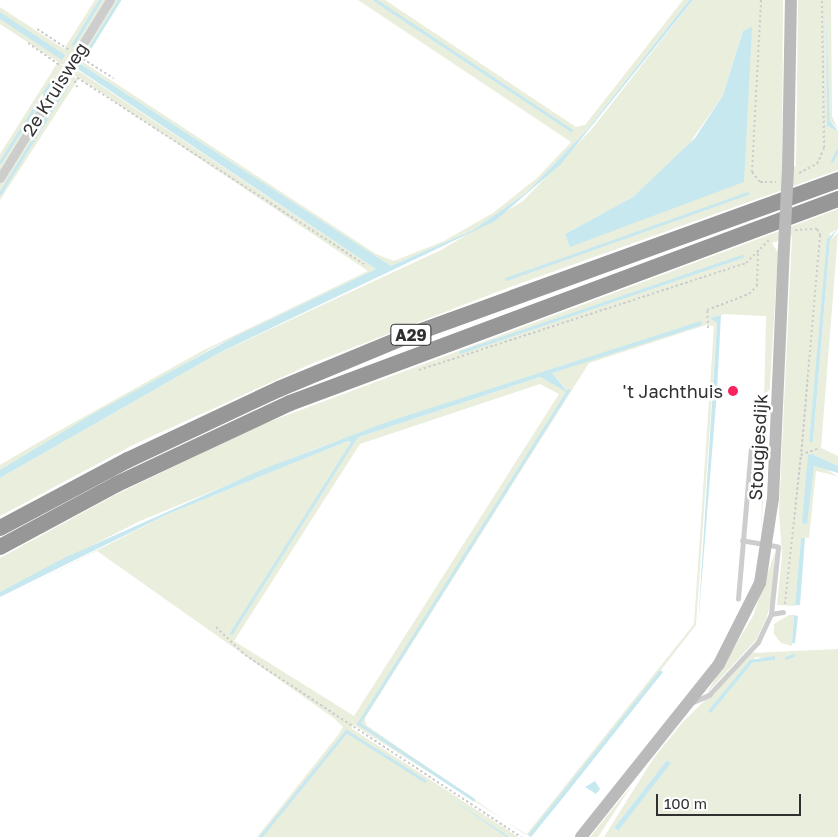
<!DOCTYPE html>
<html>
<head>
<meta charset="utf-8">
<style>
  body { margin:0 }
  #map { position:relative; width:838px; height:837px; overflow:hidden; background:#fff; font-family:"Golos Text",sans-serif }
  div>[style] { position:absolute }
  .green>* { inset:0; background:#eaeedd }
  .water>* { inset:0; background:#c8e8f0 }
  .stream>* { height:3px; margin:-1.5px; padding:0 1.5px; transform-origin:1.5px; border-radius:1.5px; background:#c8e8f0 }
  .path>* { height:2px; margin-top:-1px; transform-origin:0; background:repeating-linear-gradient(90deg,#cdcdcd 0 2.5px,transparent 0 5px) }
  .lane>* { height:4.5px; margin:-2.25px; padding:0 2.25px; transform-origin:2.25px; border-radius:2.25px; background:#cdcdcd }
  .street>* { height:9px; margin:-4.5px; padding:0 4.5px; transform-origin:4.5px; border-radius:4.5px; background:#cdcdcd }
  .secondary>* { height:12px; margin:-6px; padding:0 6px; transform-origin:6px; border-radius:6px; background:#bababa }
  .highway>* { height:16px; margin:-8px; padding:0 8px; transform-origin:8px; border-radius:8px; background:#979797 }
  .secondary-bridge>* { height:12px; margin:-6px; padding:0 6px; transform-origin:6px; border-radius:6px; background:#bababa }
  .dots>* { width:14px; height:14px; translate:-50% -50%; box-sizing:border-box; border:2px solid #fff; border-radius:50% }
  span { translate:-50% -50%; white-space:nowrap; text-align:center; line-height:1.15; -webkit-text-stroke:5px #fff; paint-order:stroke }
  .shield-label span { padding:1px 4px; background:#fff; border:1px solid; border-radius:4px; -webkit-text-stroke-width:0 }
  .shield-label { font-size:16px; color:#303030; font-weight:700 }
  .street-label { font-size:18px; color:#303030 }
  .poi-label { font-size:18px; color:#303030 }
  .right { translate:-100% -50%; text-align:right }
  .scale { position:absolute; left:656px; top:794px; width:145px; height:22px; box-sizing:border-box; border:2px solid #303030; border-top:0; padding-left:6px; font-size:15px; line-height:18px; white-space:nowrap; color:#303030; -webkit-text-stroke:4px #fff; paint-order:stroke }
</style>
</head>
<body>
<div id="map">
  <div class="green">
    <div style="clip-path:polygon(95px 0,108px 0,0 174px,0 154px,58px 62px,0 24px,0 7px,64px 49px)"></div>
    <div style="clip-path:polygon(112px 0,121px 0,83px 62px,376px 254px,394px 261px,444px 241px,493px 213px,537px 178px,571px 142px,358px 0,385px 0,576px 127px,585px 125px,683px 0,689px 0,587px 130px,526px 193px,473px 230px,391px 266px,79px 63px,76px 69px,376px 269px,216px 346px,0 470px,0 465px,39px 442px,202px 351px,368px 271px,79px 78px,0 200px,0 182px)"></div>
    <div style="clip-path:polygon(evenodd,693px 0,783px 0,782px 171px,796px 166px,798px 0,831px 0,832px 116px,838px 129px,830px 121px,826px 8px,827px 126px,838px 131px,838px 170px,502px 290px,313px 363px,133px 445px,0 516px,0 478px,217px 354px,441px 250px,523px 201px,591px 130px,693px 0,743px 31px,744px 182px,565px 234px,633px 197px,687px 147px,723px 95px,743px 31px)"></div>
    <div style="clip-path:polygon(evenodd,838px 209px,838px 229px,830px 233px,809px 442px,813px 442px,830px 240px,838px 233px,821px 448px,838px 456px,838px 466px,812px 454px,812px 471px,816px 464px,838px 476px,816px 471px,809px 538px,801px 538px,795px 606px,777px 605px,782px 556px,779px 512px,792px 236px,772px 243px,778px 253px,761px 535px,766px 316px,725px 314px,710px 318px,717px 323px,696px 625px,531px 837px,354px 725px,351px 728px,518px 837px,509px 837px,435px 788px,506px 837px,257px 837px,338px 735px,343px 727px,335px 719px,97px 551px,0 600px,168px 514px,348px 441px,353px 444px,359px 437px,540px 377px,569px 392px,552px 373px,701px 321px,320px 447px,140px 521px,0 592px,0 558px,115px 495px,258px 426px,838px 209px,706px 325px,714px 326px,694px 624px,526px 835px,366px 725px,365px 718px,589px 363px,706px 325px,838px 209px,540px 384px,559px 394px,354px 716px,234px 641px,360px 444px,540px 384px)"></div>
    <div style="clip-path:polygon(775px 552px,772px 599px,766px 619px,756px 640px,706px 694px,753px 616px)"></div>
    <div style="clip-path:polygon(789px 615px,794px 615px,792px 646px,781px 643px,774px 634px,774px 624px)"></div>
    <div style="clip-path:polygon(evenodd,838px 649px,838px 837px,604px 837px,653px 759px,682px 723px,752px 653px,838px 649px,756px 657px,775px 660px,752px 663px,708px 711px,756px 657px,838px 649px,667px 760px,671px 763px,617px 831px,614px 828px,667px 760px)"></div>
    <div style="clip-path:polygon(632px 785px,598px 837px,590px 837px)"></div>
  </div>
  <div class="water">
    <div style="clip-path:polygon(689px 0,693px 0,561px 164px,495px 221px,217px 354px,0 478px,0 470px,91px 415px,236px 336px,376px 269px,76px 68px,79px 63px,391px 266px,473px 230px,526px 193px,587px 130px)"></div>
    <div style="clip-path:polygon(826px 8px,830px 121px,838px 131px,827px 126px)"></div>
    <div style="clip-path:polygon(0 12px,65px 55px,62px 60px,0 19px)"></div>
    <div style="clip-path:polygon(752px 27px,744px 182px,570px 247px,565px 234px,633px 197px,695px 138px,723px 95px,743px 31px)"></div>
    <div style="clip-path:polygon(838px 229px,830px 240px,813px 442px,809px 442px,827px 239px)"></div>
    <div style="clip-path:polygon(721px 315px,717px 391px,698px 626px,717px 323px,710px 318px)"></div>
    <div style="clip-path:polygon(701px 321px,702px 325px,552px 373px,569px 393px,540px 377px,359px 437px,353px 444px,348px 441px,168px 514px,0 597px,0 592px,64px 558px,261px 470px,387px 422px)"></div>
    <div style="clip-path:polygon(812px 454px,838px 466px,838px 473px,814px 466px,807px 524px,802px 523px,808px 455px)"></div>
    <div style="clip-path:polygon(801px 538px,805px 538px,800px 605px,795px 605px)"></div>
    <div style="clip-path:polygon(794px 615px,798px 616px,795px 643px,792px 643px)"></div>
    <div style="clip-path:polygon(775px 656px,775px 660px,752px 663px,711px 713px,708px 711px,750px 660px)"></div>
    <div style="clip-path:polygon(660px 670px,663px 672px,562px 799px,531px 837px,528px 835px)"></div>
    <div style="clip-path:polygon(667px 760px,671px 763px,618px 831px,614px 828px)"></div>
    <div style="clip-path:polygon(595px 781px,600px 789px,596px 794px,585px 787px)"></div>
    <div style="clip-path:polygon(435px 788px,505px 834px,509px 837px,506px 837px)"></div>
  </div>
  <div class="stream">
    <div style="left:375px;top:0;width:235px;rotate:33.6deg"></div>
    <div style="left:73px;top:44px;width:52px;rotate:-58.5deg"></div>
    <div style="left:88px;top:50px;width:59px;rotate:-58.2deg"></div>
    <div style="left:832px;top:160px;width:13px;rotate:-61deg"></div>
    <div style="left:0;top:162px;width:97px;rotate:-57.6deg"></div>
    <div style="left:0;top:193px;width:128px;rotate:-58.4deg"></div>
    <div style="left:506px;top:279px;width:256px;rotate:-19.6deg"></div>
    <div style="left:460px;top:352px;width:298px;rotate:-18.8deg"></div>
    <div style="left:231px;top:633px;width:227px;rotate:-57.6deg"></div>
    <div style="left:786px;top:658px;width:8px;rotate:-23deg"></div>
    <div style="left:358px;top:723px;width:138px;rotate:33.5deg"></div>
    <div style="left:358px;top:724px;width:395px;rotate:-57.8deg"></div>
    <div style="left:260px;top:837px;width:136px;rotate:-50.9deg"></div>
    <div style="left:346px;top:731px;width:93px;rotate:32.3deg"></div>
  </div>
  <div class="path">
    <div style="left:761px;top:0;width:172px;rotate:93deg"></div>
    <div style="left:752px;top:172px;width:13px;rotate:51deg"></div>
    <div style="left:760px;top:182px;width:16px"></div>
    <div style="left:37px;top:29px;width:38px;rotate:33deg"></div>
    <div style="left:28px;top:43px;width:38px;rotate:35deg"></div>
    <div style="left:83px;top:59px;width:36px;rotate:32deg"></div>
    <div style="left:73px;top:75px;width:347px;rotate:33deg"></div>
    <div style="left:73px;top:76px;width:12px;rotate:70deg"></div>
    <div style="left:799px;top:173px;width:20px;rotate:-27deg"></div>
    <div style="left:817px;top:164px;width:17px;rotate:-66deg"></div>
    <div style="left:824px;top:148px;width:148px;rotate:-90.8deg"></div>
    <div style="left:795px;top:230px;width:22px;rotate:-3deg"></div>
    <div style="left:817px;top:229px;width:7px;rotate:63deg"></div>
    <div style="left:820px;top:235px;width:221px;rotate:94.9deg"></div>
    <div style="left:708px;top:328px;width:18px;rotate:-93deg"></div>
    <div style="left:707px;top:310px;width:45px;rotate:-20.9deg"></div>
    <div style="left:749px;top:294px;width:11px;rotate:-45deg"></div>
    <div style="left:757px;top:286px;width:36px;rotate:-88deg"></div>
    <div style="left:419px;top:370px;width:344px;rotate:-18.1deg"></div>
    <div style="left:746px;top:263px;width:34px;rotate:-45deg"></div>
    <div style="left:785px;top:604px;width:150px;rotate:-83.9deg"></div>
    <div style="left:801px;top:455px;width:19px;rotate:-21deg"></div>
    <div style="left:216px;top:627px;width:40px;rotate:44deg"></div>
    <div style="left:245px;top:655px;width:331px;rotate:33.4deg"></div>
  </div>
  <div class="lane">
    <div style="left:738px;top:599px;width:152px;rotate:-85.1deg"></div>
    <div style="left:771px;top:614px;width:12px;rotate:-9deg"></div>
    <div style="left:691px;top:703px;width:20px;rotate:-24deg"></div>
    <div style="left:709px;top:695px;width:72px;rotate:-47.2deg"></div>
    <div style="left:758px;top:642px;width:31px;rotate:-65deg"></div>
    <div style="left:771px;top:614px;width:67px;rotate:-84deg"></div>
    <div style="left:778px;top:547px;width:36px;rotate:-170deg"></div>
  </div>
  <div class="street">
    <div style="left:0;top:178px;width:209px;rotate:-58.3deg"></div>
  </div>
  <div class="secondary">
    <div style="left:788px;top:168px;width:168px;rotate:-89deg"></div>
    <div style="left:581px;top:837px;width:221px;rotate:-51.4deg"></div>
    <div style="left:719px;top:664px;width:91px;rotate:-63.2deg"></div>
    <div style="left:760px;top:583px;width:86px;rotate:-81.3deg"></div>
    <div style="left:773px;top:498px;width:250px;rotate:-87.5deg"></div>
  </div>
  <div class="highway">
    <div style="left:0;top:528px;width:145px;rotate:-28deg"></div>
    <div style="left:128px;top:460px;width:167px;rotate:-25.2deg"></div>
    <div style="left:279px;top:389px;width:133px;rotate:-22.5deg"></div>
    <div style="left:402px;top:338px;width:464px;rotate:-19.9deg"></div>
    <div style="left:0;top:547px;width:133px;rotate:-28.3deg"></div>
    <div style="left:117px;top:484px;width:191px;rotate:-25.1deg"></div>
    <div style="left:290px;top:403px;width:585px;rotate:-20.42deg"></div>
  </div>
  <div class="secondary-bridge">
    <div style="left:784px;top:248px;width:80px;rotate:-87.1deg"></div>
  </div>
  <div class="dots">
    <div style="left:733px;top:391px;background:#f6235d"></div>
  </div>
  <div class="shield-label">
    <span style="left:411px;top:335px">A29</span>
  </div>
  <div class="street-label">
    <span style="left:55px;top:89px;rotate:-58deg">2e Kruisweg</span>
    <span style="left:758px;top:447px;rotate:-87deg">Stougjesdijk</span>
  </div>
  <div class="poi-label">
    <span class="right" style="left:723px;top:391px">'t Jachthuis</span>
  </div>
  <div class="scale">100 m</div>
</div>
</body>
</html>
